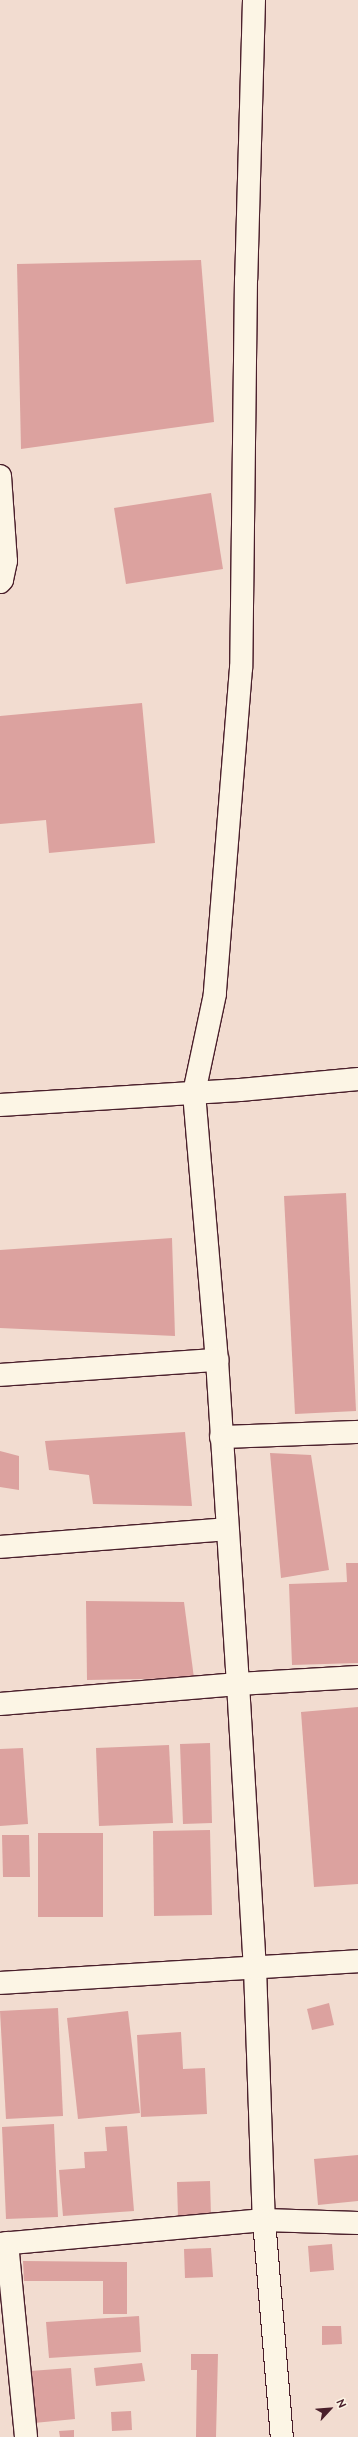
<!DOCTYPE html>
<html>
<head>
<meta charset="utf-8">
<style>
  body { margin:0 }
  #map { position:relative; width:358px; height:2437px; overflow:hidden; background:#f2dcd0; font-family:"Architects Daughter",sans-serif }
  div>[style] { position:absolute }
  .building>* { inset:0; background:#dca29f }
  .roads { filter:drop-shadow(1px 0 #4a1f2b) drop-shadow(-1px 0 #4a1f2b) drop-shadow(0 1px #4a1f2b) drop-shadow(0 -1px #4a1f2b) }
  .minor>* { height:22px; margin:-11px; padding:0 11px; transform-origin:11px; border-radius:11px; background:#fcf5e5 }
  span { translate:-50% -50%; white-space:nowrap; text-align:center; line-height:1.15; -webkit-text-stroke:3px #fcf5e5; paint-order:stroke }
  .north { position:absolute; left:310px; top:2389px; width:40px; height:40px; -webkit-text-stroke:3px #fcf5e5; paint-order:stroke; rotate:64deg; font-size:11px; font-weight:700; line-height:16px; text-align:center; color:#4a1f2b }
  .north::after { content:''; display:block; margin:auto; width:14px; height:18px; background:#4a1f2b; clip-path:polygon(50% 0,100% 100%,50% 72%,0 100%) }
</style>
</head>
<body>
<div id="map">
  <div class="building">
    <div style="clip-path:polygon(201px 260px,214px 422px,21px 449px,17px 264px)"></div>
    <div style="clip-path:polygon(211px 493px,223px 569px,126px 584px,114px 508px)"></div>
    <div style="clip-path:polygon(142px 703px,155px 843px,49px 853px,46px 820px,0 824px,0 716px)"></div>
    <div style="clip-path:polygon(346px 1193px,356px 1411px,295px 1414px,284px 1196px)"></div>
    <div style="clip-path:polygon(172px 1238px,175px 1336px,0 1328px,0 1250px)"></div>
    <div style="clip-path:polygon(185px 1432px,192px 1506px,93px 1504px,89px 1475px,49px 1470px,45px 1441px)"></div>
    <div style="clip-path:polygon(0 1451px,19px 1456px,19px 1490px,0 1487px)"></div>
    <div style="clip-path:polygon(270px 1453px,311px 1455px,329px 1570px,281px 1578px)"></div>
    <div style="clip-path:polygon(346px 1563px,358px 1563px,358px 1663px,292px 1665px,289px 1584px,347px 1582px)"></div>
    <div style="clip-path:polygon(86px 1601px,184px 1602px,194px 1678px,87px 1680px)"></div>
    <div style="clip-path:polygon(358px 1707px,358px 1884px,314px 1887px,301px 1712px)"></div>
    <div style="clip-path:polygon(210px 1743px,212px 1823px,183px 1824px,180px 1744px)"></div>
    <div style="clip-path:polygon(169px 1745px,173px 1823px,99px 1826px,96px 1748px)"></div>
    <div style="clip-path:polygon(23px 1748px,28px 1824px,0 1826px,0 1749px)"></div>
    <div style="clip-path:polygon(210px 1830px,212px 1915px,154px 1916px,153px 1831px)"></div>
    <div style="clip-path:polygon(38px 1833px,103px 1833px,103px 1917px,38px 1917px)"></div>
    <div style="clip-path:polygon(2px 1835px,29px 1835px,30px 1877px,3px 1877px)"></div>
    <div style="clip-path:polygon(329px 2003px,334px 2025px,312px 2030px,307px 2009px)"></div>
    <div style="clip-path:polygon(58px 2008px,63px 2116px,6px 2119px,0 2011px)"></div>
    <div style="clip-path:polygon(128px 2011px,140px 2113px,78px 2119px,67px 2018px)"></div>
    <div style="clip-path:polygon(181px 2032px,183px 2069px,205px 2068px,207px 2114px,141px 2117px,137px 2035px)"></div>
    <div style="clip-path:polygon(54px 2124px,58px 2217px,6px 2219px,2px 2127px)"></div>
    <div style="clip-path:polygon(127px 2126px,134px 2211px,63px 2216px,59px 2170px,85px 2168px,84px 2152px,107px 2151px,105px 2127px)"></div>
    <div style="clip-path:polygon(358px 2155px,358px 2201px,318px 2205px,314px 2159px)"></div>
    <div style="clip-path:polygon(210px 2181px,211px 2216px,178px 2218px,177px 2182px)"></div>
    <div style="clip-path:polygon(332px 2244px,334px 2270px,310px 2272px,308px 2246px)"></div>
    <div style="clip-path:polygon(211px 2248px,213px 2277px,185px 2278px,184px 2249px)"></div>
    <div style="clip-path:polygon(23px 2261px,127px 2262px,127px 2314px,103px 2314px,103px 2281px,24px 2281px)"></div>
    <div style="clip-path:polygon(139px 2316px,141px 2352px,49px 2358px,46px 2322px)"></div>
    <div style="clip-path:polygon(322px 2326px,341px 2326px,342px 2344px,322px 2345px)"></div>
    <div style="clip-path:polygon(191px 2354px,218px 2354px,216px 2437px,196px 2437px,197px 2370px,191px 2370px)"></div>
    <div style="clip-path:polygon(142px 2363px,145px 2381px,96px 2386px,94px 2368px)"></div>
    <div style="clip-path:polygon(71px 2368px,75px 2419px,34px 2423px,30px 2371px)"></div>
    <div style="clip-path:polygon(131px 2411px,132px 2430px,112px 2431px,111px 2412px)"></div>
    <div style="clip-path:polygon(74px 2430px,74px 2437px,60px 2437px,59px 2431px)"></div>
  </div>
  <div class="roads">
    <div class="minor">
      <div style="left:254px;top:0;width:279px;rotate:91.6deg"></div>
      <div style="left:246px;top:279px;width:389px;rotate:90.7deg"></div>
      <div style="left:241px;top:668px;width:327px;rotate:94.6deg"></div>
      <div style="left:215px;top:994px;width:101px;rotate:102deg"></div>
      <div style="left:194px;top:1093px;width:268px;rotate:85.1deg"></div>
      <div style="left:217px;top:1360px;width:325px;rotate:86.3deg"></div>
      <div style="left:238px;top:1684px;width:285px;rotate:86.6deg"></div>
      <div style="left:255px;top:1968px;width:252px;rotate:88deg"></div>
      <div style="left:264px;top:2220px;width:218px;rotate:85.3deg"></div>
      <div style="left:0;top:476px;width:85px;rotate:86deg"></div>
      <div style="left:6px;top:561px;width:19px;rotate:102deg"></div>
      <div style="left:2px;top:580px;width:3px;rotate:135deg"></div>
      <div style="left:0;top:1105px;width:240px;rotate:-3.6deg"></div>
      <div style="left:240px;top:1090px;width:119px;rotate:-5.3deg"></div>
      <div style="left:0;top:1375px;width:218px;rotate:-4deg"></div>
      <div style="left:221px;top:1437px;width:137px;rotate:-2.1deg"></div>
      <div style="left:0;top:1547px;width:228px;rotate:-4.5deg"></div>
      <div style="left:0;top:1704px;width:239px;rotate:-4.8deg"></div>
      <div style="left:238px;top:1684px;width:120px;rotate:-3.3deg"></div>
      <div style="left:0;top:1983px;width:359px;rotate:-3.5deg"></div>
      <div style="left:7px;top:2243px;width:195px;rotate:84.4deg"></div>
      <div style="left:0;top:2244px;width:265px;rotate:-5.2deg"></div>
      <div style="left:264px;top:2220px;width:94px;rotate:1.8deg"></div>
    </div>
  </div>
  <div class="north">N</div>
</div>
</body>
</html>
